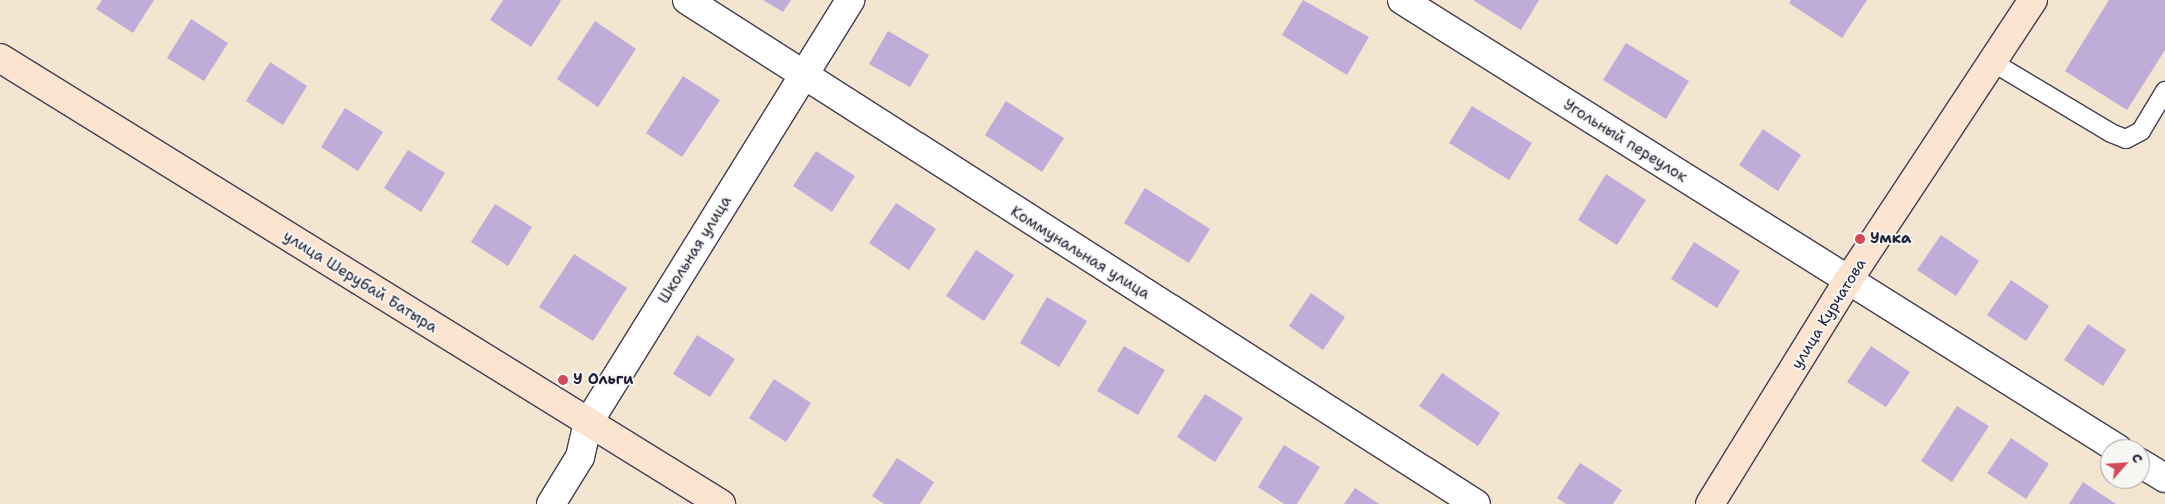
<!DOCTYPE html>
<html>
<head>
<meta charset="utf-8">
<style>
  body { margin:0 }
  #map { position:relative; width:2165px; height:504px; overflow:hidden; background:#f3e5d0; font-family:"Shantell Sans",sans-serif }
  div>[style] { position:absolute }
  .building>* { inset:0; background:#bfacd9 }
  .roads { filter:drop-shadow(1px 0 #413f51) drop-shadow(-1px 0 #413f51) drop-shadow(0 1px #413f51) drop-shadow(0 -1px #413f51) }
  .lane>* { height:18px; margin:-9px; padding:0 9px; transform-origin:9px; border-radius:9px; background:#fff }
  .street>* { height:28px; margin:-14px; padding:0 14px; transform-origin:14px; border-radius:14px; background:#fff }
  .secondary>* { height:28px; margin:-14px; padding:0 14px; transform-origin:14px; border-radius:14px; background:#fde4d1 }
  .dots>* { width:14px; height:14px; translate:-50% -50%; box-sizing:border-box; border:2px solid #f6f6f2; border-radius:50% }
  span { translate:-50% -50%; white-space:nowrap; text-align:center; line-height:1.15; -webkit-text-stroke:4px #f6f6f2; paint-order:stroke }
  .street-label { font-size:15px; color:#22223b }
  .poi-label { font-size:15px; color:#22223b; font-weight:700 }
  .left { translate:0 -50%; text-align:left }
  .north { position:absolute; left:2100px; top:439px; width:50px; height:50px; box-sizing:border-box; background:#f6f6f2; border:1px solid #a1a1a9; border-radius:50%; rotate:64deg; font-size:14px; font-weight:700; line-height:20px; text-align:center; color:#22223b }
  .north::after { content:''; display:block; margin:auto; width:18px; height:22px; background:#d1495b; clip-path:polygon(50% 0,100% 100%,50% 72%,0 100%) }
</style>
</head>
<body>
<div id="map">
  <div class="building">
    <div style="clip-path:polygon(102px 0,154px 0,133px 33px,96px 9px)"></div>
    <div style="clip-path:polygon(503px 0,560px 0,561px 1px,531px 47px,490px 20px)"></div>
    <div style="clip-path:polygon(763px 0,791px 0,783px 12px)"></div>
    <div style="clip-path:polygon(1303px 0,1369px 37px,1347px 75px,1282px 35px)"></div>
    <div style="clip-path:polygon(1473px 0,1539px 0,1521px 30px)"></div>
    <div style="clip-path:polygon(1791px 0,1867px 0,1842px 38px,1789px 3px)"></div>
    <div style="clip-path:polygon(2109px 0,2165px 0,2165px 50px,2127px 110px,2065px 71px)"></div>
    <div style="clip-path:polygon(191px 19px,228px 43px,204px 81px,167px 58px)"></div>
    <div style="clip-path:polygon(595px 21px,636px 49px,598px 107px,557px 79px)"></div>
    <div style="clip-path:polygon(888px 31px,929px 55px,910px 87px,869px 64px)"></div>
    <div style="clip-path:polygon(1626px 43px,1689px 81px,1666px 119px,1603px 80px)"></div>
    <div style="clip-path:polygon(270px 62px,307px 86px,283px 125px,246px 101px)"></div>
    <div style="clip-path:polygon(683px 76px,720px 100px,682px 157px,646px 133px)"></div>
    <div style="clip-path:polygon(1006px 101px,1064px 138px,1042px 172px,985px 135px)"></div>
    <div style="clip-path:polygon(1472px 106px,1532px 143px,1509px 180px,1449px 143px)"></div>
    <div style="clip-path:polygon(345px 108px,383px 132px,358px 171px,321px 147px)"></div>
    <div style="clip-path:polygon(1763px 129px,1801px 155px,1778px 191px,1739px 165px)"></div>
    <div style="clip-path:polygon(408px 150px,445px 173px,421px 212px,384px 188px)"></div>
    <div style="clip-path:polygon(816px 151px,855px 176px,832px 212px,793px 186px)"></div>
    <div style="clip-path:polygon(1606px 174px,1646px 200px,1617px 245px,1578px 220px)"></div>
    <div style="clip-path:polygon(1145px 188px,1210px 229px,1189px 263px,1124px 223px)"></div>
    <div style="clip-path:polygon(896px 203px,936px 229px,909px 270px,869px 243px)"></div>
    <div style="clip-path:polygon(495px 204px,532px 227px,508px 266px,471px 242px)"></div>
    <div style="clip-path:polygon(1941px 235px,1979px 261px,1956px 296px,1917px 270px)"></div>
    <div style="clip-path:polygon(1694px 242px,1740px 271px,1717px 308px,1671px 279px)"></div>
    <div style="clip-path:polygon(976px 250px,1014px 275px,984px 321px,946px 296px)"></div>
    <div style="clip-path:polygon(574px 254px,627px 288px,593px 341px,539px 307px)"></div>
    <div style="clip-path:polygon(2011px 280px,2049px 306px,2026px 341px,1987px 315px)"></div>
    <div style="clip-path:polygon(1311px 293px,1345px 317px,1323px 350px,1289px 326px)"></div>
    <div style="clip-path:polygon(1047px 297px,1087px 321px,1059px 367px,1020px 343px)"></div>
    <div style="clip-path:polygon(2088px 324px,2126px 350px,2103px 386px,2064px 360px)"></div>
    <div style="clip-path:polygon(697px 335px,735px 359px,710px 397px,673px 374px)"></div>
    <div style="clip-path:polygon(1124px 346px,1165px 370px,1138px 415px,1097px 391px)"></div>
    <div style="clip-path:polygon(1871px 346px,1910px 372px,1886px 407px,1847px 382px)"></div>
    <div style="clip-path:polygon(1442px 373px,1500px 413px,1478px 446px,1419px 406px)"></div>
    <div style="clip-path:polygon(774px 379px,811px 403px,786px 442px,749px 418px)"></div>
    <div style="clip-path:polygon(1205px 394px,1243px 418px,1215px 462px,1177px 437px)"></div>
    <div style="clip-path:polygon(1957px 406px,1989px 426px,1952px 482px,1921px 461px)"></div>
    <div style="clip-path:polygon(2011px 438px,2049px 464px,2026px 499px,1987px 473px)"></div>
    <div style="clip-path:polygon(1284px 445px,1320px 467px,1297px 504px,1284px 504px,1258px 487px)"></div>
    <div style="clip-path:polygon(897px 458px,934px 482px,920px 504px,884px 504px,872px 496px)"></div>
    <div style="clip-path:polygon(1580px 463px,1622px 490px,1613px 504px,1566px 504px,1557px 498px)"></div>
    <div style="clip-path:polygon(2083px 482px,2116px 504px,2069px 504px)"></div>
    <div style="clip-path:polygon(1355px 488px,1379px 504px,1344px 504px)"></div>
  </div>
  <div class="roads">
    <div class="lane">
      <div style="left:1994px;top:63px;width:136px;rotate:30.9deg"></div>
      <div style="left:2111px;top:133px;width:16px;rotate:22deg"></div>
      <div style="left:2126px;top:139px;width:17px;rotate:-28deg"></div>
      <div style="left:2141px;top:131px;width:47px;rotate:-59deg"></div>
    </div>
    <div class="street">
      <div style="left:687px;top:0;width:936px;rotate:32.57deg"></div>
      <div style="left:1402px;top:0;width:845px;rotate:32.09deg"></div>
      <div style="left:2140px;top:463px;width:29px;rotate:31deg"></div>
      <div style="left:551px;top:504px;width:55px;rotate:-58.3deg"></div>
      <div style="left:580px;top:457px;width:35px;rotate:-77deg"></div>
      <div style="left:588px;top:423px;width:498px;rotate:-58.2deg"></div>
    </div>
    <div class="secondary">
      <div style="left:0;top:58px;width:848px;rotate:31.74deg"></div>
      <div style="left:1710px;top:504px;width:261px;rotate:-58.3deg"></div>
      <div style="left:1847px;top:282px;width:338px;rotate:-56.6deg"></div>
    </div>
  </div>
  <div class="dots">
    <div style="left:1860px;top:239px;background:#d1495b"></div>
    <div style="left:563px;top:380px;background:#d1495b"></div>
  </div>
  <div class="street-label">
    <span style="left:1625px;top:141px;rotate:32deg">Угольный переулок</span>
    <span style="left:695px;top:250px;rotate:-58deg">Школьная улица</span>
    <span style="left:1080px;top:253px;rotate:32deg">Коммунальная улица</span>
    <span style="left:360px;top:282px;rotate:32deg">улица Шерубай Батыра</span>
    <span style="left:1829px;top:314px;rotate:-58deg">улица Курчатова</span>
  </div>
  <div class="poi-label">
    <span class="left" style="left:1870px;top:239px">Умка</span>
    <span class="left" style="left:573px;top:380px">У Ольги</span>
  </div>
  <div class="north">С</div>
</div>
</body>
</html>
